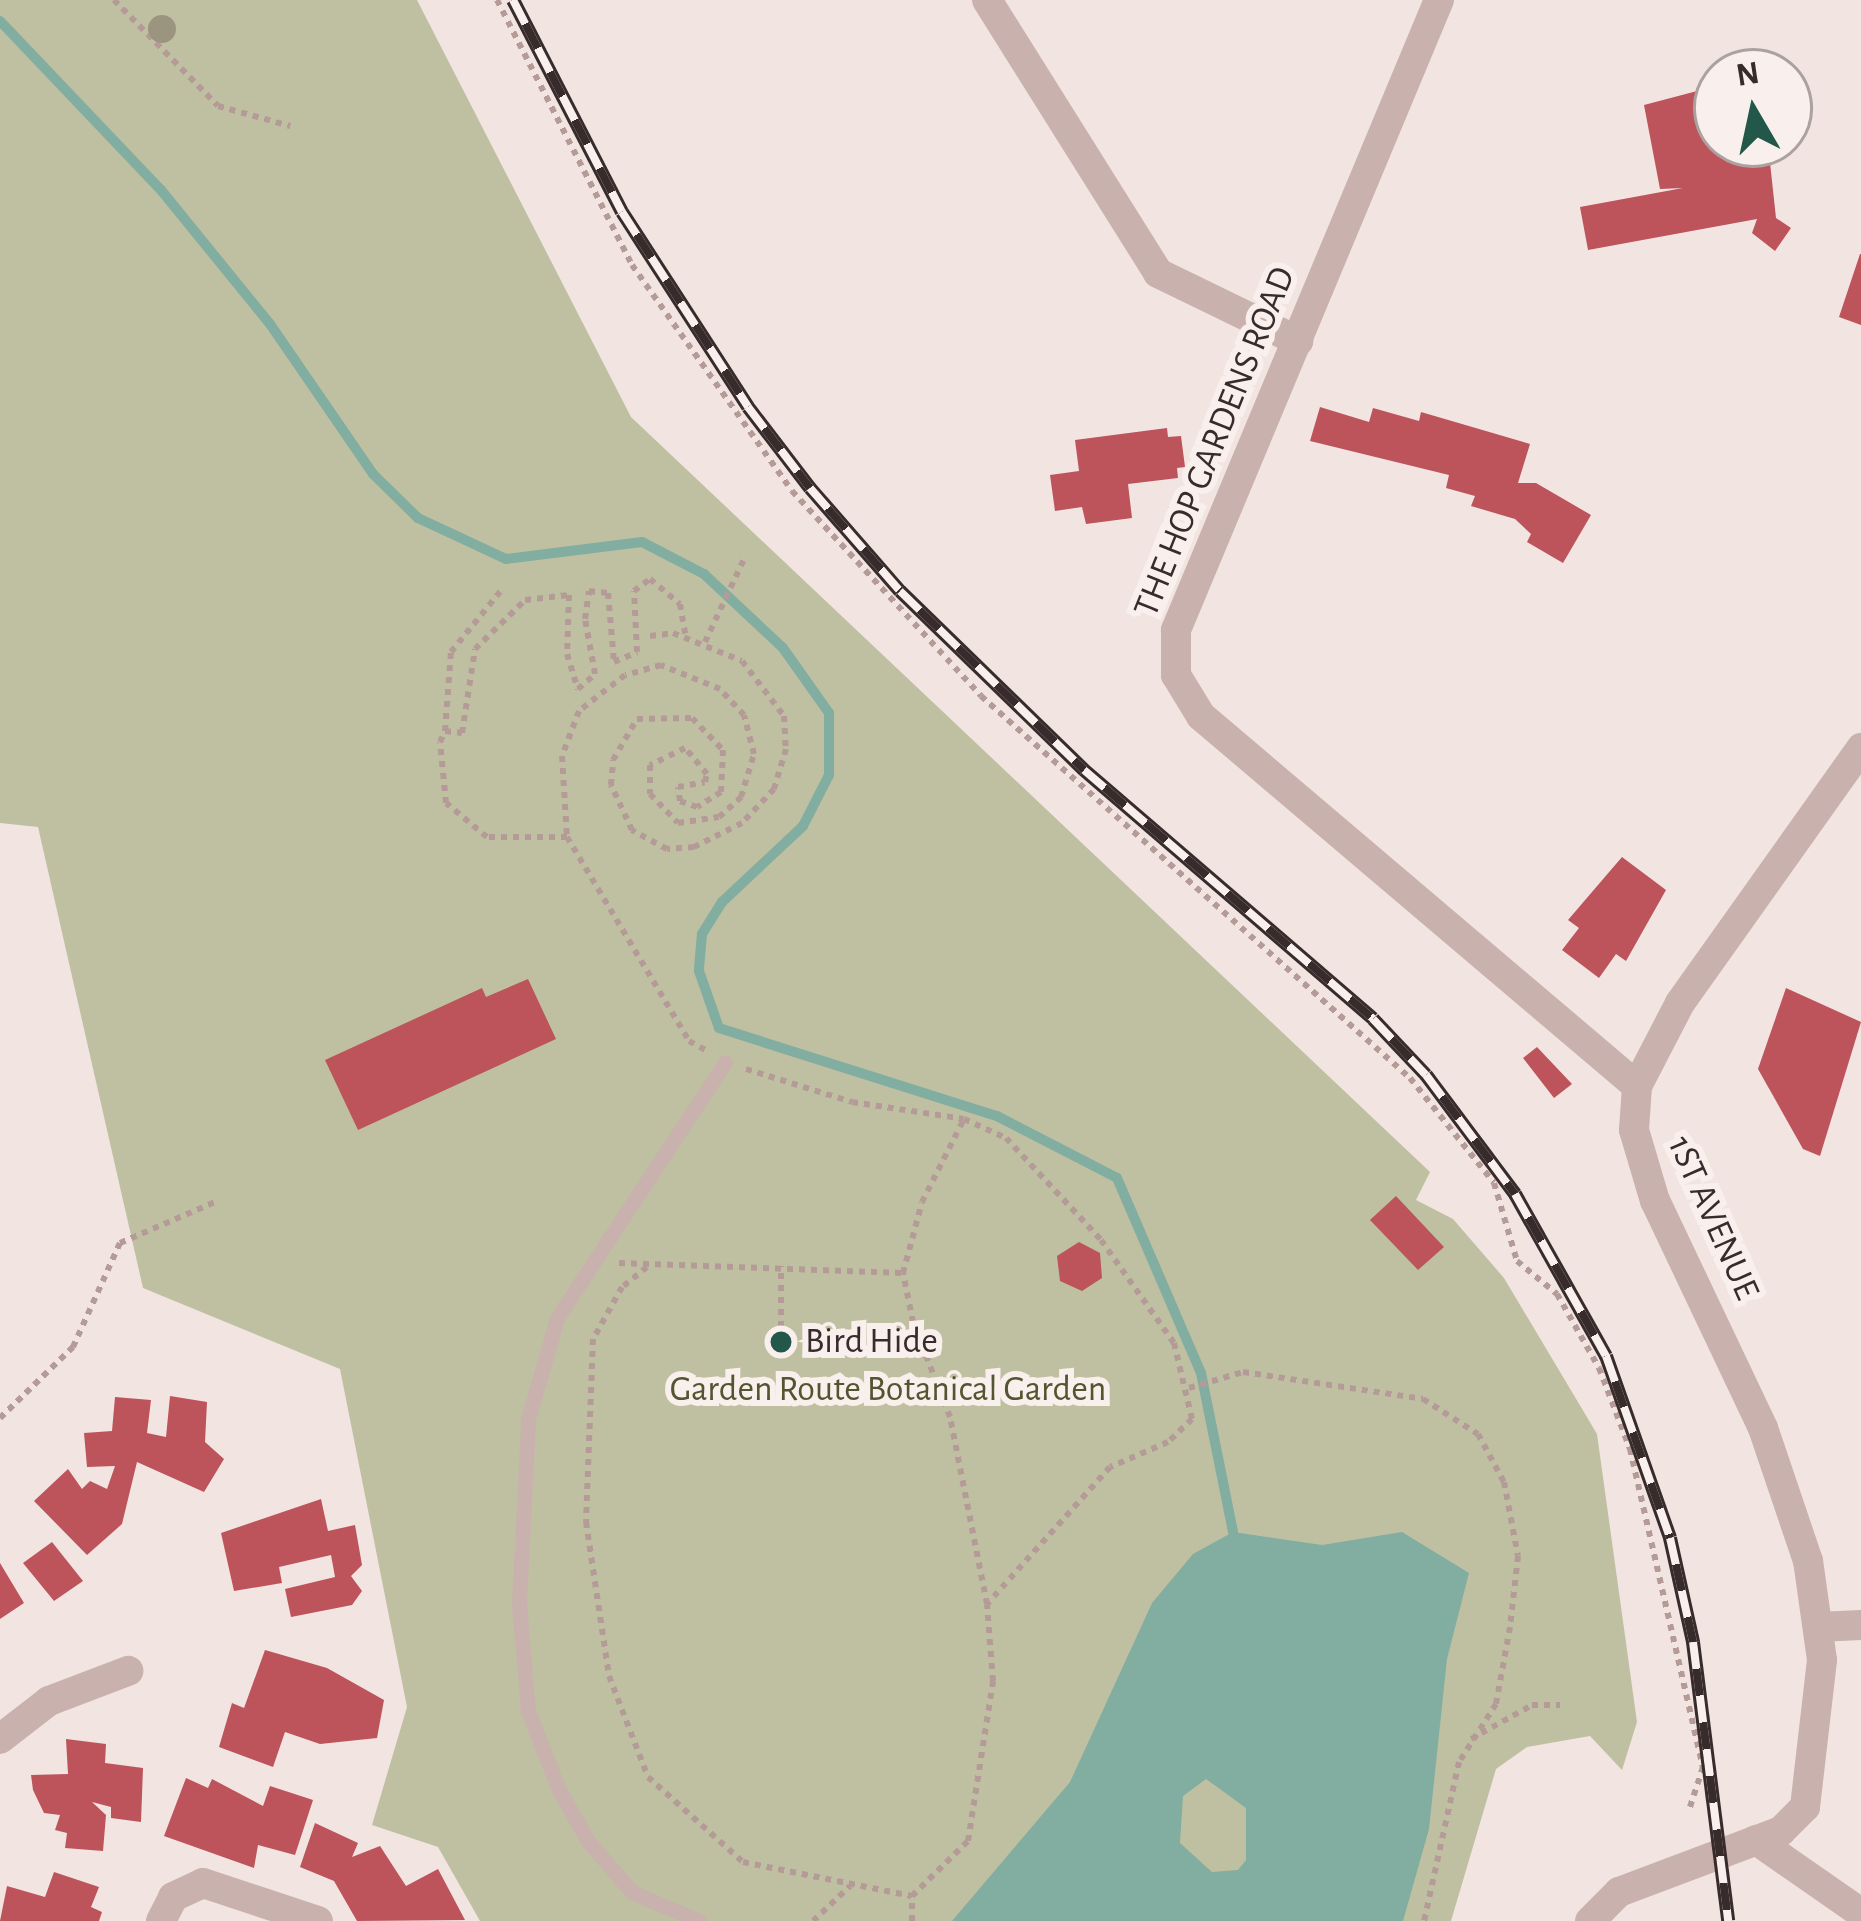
<!DOCTYPE html>
<html>
<head>
<meta charset="utf-8">
<style>
  body { margin:0 }
  #map { position:relative; width:1861px; height:1921px; overflow:hidden; background:#f2e4e1; font-family:"Alegreya Sans",sans-serif }
  div>[style] { position:absolute }
  .green>* { inset:0; background:#bfc0a1 }
  .water>* { inset:0; background:#82ada1 }
  .stream>* { height:10px; margin:-5px; padding:0 5px; transform-origin:5px; border-radius:5px; background:#82ada1 }
  .building>* { inset:0; background:#bd535b }
  .round { border-radius:50% }
  .path>* { height:6px; margin-top:-3px; transform-origin:0; background:repeating-linear-gradient(90deg,#b59b97 0 6px,transparent 0 12px) }
  .lane>* { height:15px; margin:-7.5px; padding:0 7.5px; transform-origin:7.5px; border-radius:7.5px; background:#c9b1ad }
  .street>* { height:30px; margin:-15px; padding:0 15px; transform-origin:15px; border-radius:15px; background:#c9b1ad }
  .rail>* { height:14px; margin-top:-7px; transform-origin:0; background:repeating-linear-gradient(90deg,#f9f0ed 0 27px,#382b2b 0 54px); box-sizing:border-box; border-block:3px solid #382b2b }
  .trees>* { width:28px; height:28px; margin:-14px; border-radius:50%; background:#9b9580 }
  .dots>* { width:33px; height:33px; translate:-50% -50%; box-sizing:border-box; border:6px solid #f9f0ed; border-radius:50% }
  span { translate:-50% -50%; white-space:nowrap; text-align:center; line-height:1.15; -webkit-text-stroke:12px #f9f0ed; paint-order:stroke }
  .street-label { font-size:36px; color:#382b2b }
  .poi-label { font-size:36px; color:#382b2b }
  .left { translate:0 -50%; text-align:left }
  .park-label { font-size:36px; color:#535531 }
  .north { position:absolute; left:1693px; top:48px; width:120px; height:120px; box-sizing:border-box; background:#f9f0ed; border:3px solid #aca19f; border-radius:50%; rotate:351deg; font-size:33px; font-weight:700; line-height:48px; text-align:center; color:#382b2b }
  .north::after { content:''; display:block; margin:auto; width:42px; height:54px; background:#23574a; clip-path:polygon(50% 0,100% 100%,50% 72%,0 100%) }
</style>
</head>
<body>
<div id="map">
  <div class="green">
    <div style="clip-path:polygon(0 0,417px 0,631px 417px,1430px 1172px,1416px 1200px,1453px 1219px,1504px 1278px,1597px 1434px,1637px 1722px,1622px 1770px,1590px 1736px,1527px 1747px,1496px 1769px,1451px 1921px,480px 1921px,438px 1847px,372px 1825px,407px 1707px,340px 1369px,143px 1288px,38px 827px,0 823px)"></div>
  </div>
  <div class="water">
    <div style="clip-path:polygon(evenodd,1233px 1532px,1322px 1545px,1402px 1532px,1469px 1573px,1447px 1659px,1429px 1829px,1403px 1921px,952px 1921px,1070px 1782px,1152px 1603px,1193px 1554px,1233px 1532px,1206px 1779px,1246px 1808px,1246px 1860px,1238px 1870px,1212px 1872px,1180px 1843px,1183px 1796px,1206px 1779px)"></div>
  </div>
  <div class="stream">
    <div style="left:0;top:21px;width:233px;rotate:46.4deg"></div>
    <div style="left:161px;top:190px;width:173px;rotate:50.9deg"></div>
    <div style="left:270px;top:324px;width:182px;rotate:55.5deg"></div>
    <div style="left:373px;top:474px;width:63px;rotate:44.4deg"></div>
    <div style="left:418px;top:518px;width:97px;rotate:25deg"></div>
    <div style="left:506px;top:559px;width:137px;rotate:-7.1deg"></div>
    <div style="left:642px;top:542px;width:70px;rotate:27.3deg"></div>
    <div style="left:704px;top:574px;width:108px;rotate:43.1deg"></div>
    <div style="left:783px;top:648px;width:80px;rotate:54.7deg"></div>
    <div style="left:829px;top:713px;width:62px;rotate:90deg"></div>
    <div style="left:829px;top:775px;width:57px;rotate:117deg"></div>
    <div style="left:803px;top:826px;width:111px;rotate:136.8deg"></div>
    <div style="left:722px;top:902px;width:38px;rotate:122deg"></div>
    <div style="left:702px;top:934px;width:37px;rotate:95deg"></div>
    <div style="left:699px;top:971px;width:60px;rotate:70.7deg"></div>
    <div style="left:719px;top:1028px;width:292px;rotate:17.6deg"></div>
    <div style="left:997px;top:1116px;width:135px;rotate:27.3deg"></div>
    <div style="left:1117px;top:1178px;width:212px;rotate:66.7deg"></div>
    <div style="left:1201px;top:1373px;width:162px;rotate:78.6deg"></div>
  </div>
  <div class="building">
    <div style="clip-path:polygon(1701px 90px,1717px 92px,1717px 144px,1768px 144px,1776px 218px,1791px 228px,1775px 251px,1752px 233px,1757px 219px,1588px 250px,1580px 207px,1683px 188px,1660px 189px,1644px 105px)"></div>
    <div style="clip-path:polygon(1860px 254px,1861px 254px,1861px 325px,1839px 317px)"></div>
    <div style="clip-path:polygon(1320px 407px,1369px 422px,1373px 408px,1419px 421px,1421px 412px,1530px 444px,1518px 483px,1536px 483px,1591px 515px,1563px 563px,1527px 542px,1531px 534px,1515px 519px,1471px 506px,1475px 496px,1446px 488px,1449px 475px,1310px 441px)"></div>
    <div style="clip-path:polygon(1167px 428px,1168px 437px,1181px 436px,1185px 467px,1177px 468px,1178px 478px,1128px 484px,1132px 518px,1086px 524px,1082px 507px,1055px 511px,1050px 475px,1079px 471px,1075px 440px)"></div>
    <div style="clip-path:polygon(1622px 857px,1666px 890px,1626px 961px,1616px 954px,1599px 978px,1562px 950px,1579px 928px,1568px 920px)"></div>
    <div style="clip-path:polygon(528px 979px,556px 1039px,358px 1130px,325px 1060px,482px 988px,486px 997px)"></div>
    <div style="clip-path:polygon(1786px 988px,1861px 1022px,1820px 1156px,1803px 1149px,1758px 1069px)"></div>
    <div style="clip-path:polygon(1537px 1047px,1572px 1084px,1554px 1098px,1523px 1058px)"></div>
    <div style="clip-path:polygon(1396px 1196px,1444px 1247px,1418px 1270px,1370px 1220px)"></div>
    <div style="clip-path:polygon(1079px 1242px,1100px 1253px,1102px 1278px,1082px 1291px,1060px 1281px,1057px 1256px)"></div>
    <div class="round" style="left:767px;top:1329px;width:28px;height:28px"></div>
    <div style="clip-path:polygon(170px 1396px,207px 1402px,205px 1442px,224px 1459px,204px 1492px,137px 1462px,122px 1524px,87px 1555px,34px 1501px,68px 1469px,82px 1489px,90px 1481px,107px 1489px,115px 1466px,87px 1467px,84px 1433px,112px 1431px,115px 1397px,151px 1400px,147px 1433px,166px 1437px)"></div>
    <div style="clip-path:polygon(321px 1499px,328px 1531px,355px 1525px,362px 1565px,351px 1576px,362px 1591px,352px 1605px,291px 1617px,285px 1589px,335px 1577px,331px 1555px,279px 1567px,282px 1583px,234px 1591px,221px 1533px)"></div>
    <div style="clip-path:polygon(52px 1542px,83px 1581px,54px 1601px,23px 1563px)"></div>
    <div style="clip-path:polygon(0 1563px,24px 1603px,0 1619px)"></div>
    <div style="clip-path:polygon(265px 1650px,327px 1668px,384px 1700px,377px 1738px,320px 1744px,285px 1732px,273px 1767px,219px 1747px,232px 1703px,244px 1708px)"></div>
    <div style="clip-path:polygon(66px 1739px,106px 1744px,105px 1763px,143px 1768px,141px 1822px,111px 1818px,111px 1807px,92px 1802px,106px 1815px,103px 1851px,65px 1848px,67px 1833px,55px 1830px,60px 1815px,44px 1813px,33px 1790px,31px 1775px,68px 1774px)"></div>
    <div style="clip-path:polygon(186px 1778px,208px 1788px,212px 1779px,263px 1806px,270px 1786px,313px 1800px,295px 1855px,258px 1845px,254px 1868px,164px 1836px)"></div>
    <div style="clip-path:polygon(315px 1823px,358px 1843px,352px 1857px,380px 1846px,406px 1886px,438px 1869px,465px 1920px,357px 1921px,334px 1881px,300px 1867px)"></div>
    <div style="clip-path:polygon(54px 1872px,99px 1887px,91px 1907px,102px 1912px,99px 1921px,0 1921px,7px 1886px,45px 1897px)"></div>
  </div>
  <div class="path">
    <div style="left:114px;top:0;width:148px;rotate:45.5deg"></div>
    <div style="left:218px;top:106px;width:75px;rotate:15.5deg"></div>
    <div style="left:497px;top:0;width:297px;rotate:63deg"></div>
    <div style="left:632px;top:265px;width:277px;rotate:54.7deg"></div>
    <div style="left:792px;top:491px;width:279px;rotate:47.3deg"></div>
    <div style="left:981px;top:696px;width:574px;rotate:41.68deg"></div>
    <div style="left:1410px;top:1078px;width:134px;rotate:51.3deg"></div>
    <div style="left:1494px;top:1183px;width:81px;rotate:73.6deg"></div>
    <div style="left:1517px;top:1261px;width:52px;rotate:39.5deg"></div>
    <div style="left:1557px;top:1294px;width:85px;rotate:60.4deg"></div>
    <div style="left:1599px;top:1368px;width:87px;rotate:69.1deg"></div>
    <div style="left:1630px;top:1449px;width:326px;rotate:77.1deg"></div>
    <div style="left:1703px;top:1767px;width:45px;rotate:108deg"></div>
    <div style="left:650px;top:636px;width:23px;rotate:-7deg"></div>
    <div style="left:673px;top:633px;width:74px;rotate:22.1deg"></div>
    <div style="left:742px;top:661px;width:69px;rotate:52.6deg"></div>
    <div style="left:784px;top:716px;width:33px;rotate:87deg"></div>
    <div style="left:786px;top:749px;width:42px;rotate:106.7deg"></div>
    <div style="left:774px;top:789px;width:47px;rotate:133.3deg"></div>
    <div style="left:742px;top:823px;width:54px;rotate:153.4deg"></div>
    <div style="left:694px;top:847px;width:27px;rotate:176deg"></div>
    <div style="left:667px;top:849px;width:40px;rotate:-152deg"></div>
    <div style="left:632px;top:830px;width:50px;rotate:-115deg"></div>
    <div style="left:611px;top:785px;width:25px;rotate:-85deg"></div>
    <div style="left:613px;top:760px;width:48px;rotate:-59.7deg"></div>
    <div style="left:637px;top:719px;width:55px;rotate:-1deg"></div>
    <div style="left:692px;top:718px;width:45px;rotate:45.9deg"></div>
    <div style="left:723px;top:750px;width:42px;rotate:92.7deg"></div>
    <div style="left:721px;top:792px;width:28px;rotate:148deg"></div>
    <div style="left:697px;top:807px;width:18px;rotate:-161deg"></div>
    <div style="left:680px;top:801px;width:14px;rotate:-98deg"></div>
    <div style="left:678px;top:787px;width:27px;rotate:-10deg"></div>
    <div style="left:705px;top:782px;width:8px;rotate:-76deg"></div>
    <div style="left:707px;top:774px;width:34px;rotate:-130deg"></div>
    <div style="left:685px;top:748px;width:39px;rotate:154deg"></div>
    <div style="left:650px;top:765px;width:29px;rotate:90deg"></div>
    <div style="left:650px;top:794px;width:40px;rotate:46deg"></div>
    <div style="left:678px;top:823px;width:41px;rotate:-8.3deg"></div>
    <div style="left:719px;top:817px;width:30px;rotate:-42deg"></div>
    <div style="left:741px;top:797px;width:45px;rotate:-73.2deg"></div>
    <div style="left:754px;top:754px;width:40px;rotate:-104.4deg"></div>
    <div style="left:744px;top:715px;width:35px;rotate:-133deg"></div>
    <div style="left:720px;top:689px;width:64px;rotate:-157.9deg"></div>
    <div style="left:661px;top:665px;width:37px;rotate:164deg"></div>
    <div style="left:625px;top:675px;width:58px;rotate:142deg"></div>
    <div style="left:579px;top:711px;width:48px;rotate:110.7deg"></div>
    <div style="left:562px;top:756px;width:81px;rotate:86.5deg"></div>
    <div style="left:567px;top:837px;width:238px;rotate:59.1deg"></div>
    <div style="left:689px;top:1041px;width:21px;rotate:29deg"></div>
    <div style="left:705px;top:642px;width:94px;rotate:-64.8deg"></div>
    <div style="left:445px;top:731px;width:79px;rotate:-85.7deg"></div>
    <div style="left:451px;top:652px;width:82px;rotate:-50.9deg"></div>
    <div style="left:567px;top:837px;width:80px;rotate:180deg"></div>
    <div style="left:487px;top:837px;width:53px;rotate:-140.3deg"></div>
    <div style="left:446px;top:803px;width:61px;rotate:-95.6deg"></div>
    <div style="left:440px;top:742px;width:12px;rotate:-66deg"></div>
    <div style="left:445px;top:731px;width:17px;rotate:7deg"></div>
    <div style="left:462px;top:733px;width:85px;rotate:-81.2deg"></div>
    <div style="left:475px;top:649px;width:70px;rotate:-44.4deg"></div>
    <div style="left:525px;top:600px;width:44px;rotate:-6.5deg"></div>
    <div style="left:569px;top:595px;width:59px;rotate:91.9deg"></div>
    <div style="left:567px;top:654px;width:37px;rotate:73deg"></div>
    <div style="left:578px;top:689px;width:23px;rotate:-41deg"></div>
    <div style="left:595px;top:674px;width:56px;rotate:-100.3deg"></div>
    <div style="left:585px;top:619px;width:28px;rotate:-82deg"></div>
    <div style="left:589px;top:591px;width:19px;rotate:6deg"></div>
    <div style="left:608px;top:593px;width:69px;rotate:85deg"></div>
    <div style="left:614px;top:662px;width:25px;rotate:-23deg"></div>
    <div style="left:637px;top:652px;width:61px;rotate:-92.8deg"></div>
    <div style="left:634px;top:591px;width:20px;rotate:-37deg"></div>
    <div style="left:650px;top:579px;width:39px;rotate:40deg"></div>
    <div style="left:680px;top:604px;width:36px;rotate:80deg"></div>
    <div style="left:746px;top:1069px;width:111px;rotate:17.3deg"></div>
    <div style="left:852px;top:1102px;width:113px;rotate:8.6deg"></div>
    <div style="left:964px;top:1119px;width:46px;rotate:24.3deg"></div>
    <div style="left:1006px;top:1138px;width:139px;rotate:47deg"></div>
    <div style="left:1101px;top:1240px;width:126px;rotate:54.7deg"></div>
    <div style="left:1174px;top:1343px;width:78px;rotate:76.7deg"></div>
    <div style="left:1192px;top:1419px;width:33px;rotate:136deg"></div>
    <div style="left:1168px;top:1442px;width:63px;rotate:156.7deg"></div>
    <div style="left:1110px;top:1467px;width:184px;rotate:131.9deg"></div>
    <div style="left:619px;top:1263px;width:284px;rotate:2deg"></div>
    <div style="left:647px;top:1267px;width:32px;rotate:141deg"></div>
    <div style="left:622px;top:1287px;width:60px;rotate:119.1deg"></div>
    <div style="left:593px;top:1339px;width:183px;rotate:92.2deg"></div>
    <div style="left:586px;top:1522px;width:156px;rotate:81.5deg"></div>
    <div style="left:609px;top:1676px;width:108px;rotate:68.9deg"></div>
    <div style="left:648px;top:1777px;width:127px;rotate:41.8deg"></div>
    <div style="left:743px;top:1862px;width:172px;rotate:11.4deg"></div>
    <div style="left:781px;top:1327px;width:61px;rotate:-90deg"></div>
    <div style="left:1189px;top:1388px;width:56px;rotate:-16.5deg"></div>
    <div style="left:1243px;top:1372px;width:182px;rotate:8.5deg"></div>
    <div style="left:1423px;top:1399px;width:65px;rotate:32.5deg"></div>
    <div style="left:1478px;top:1434px;width:55px;rotate:61.6deg"></div>
    <div style="left:1504px;top:1482px;width:75px;rotate:79.3deg"></div>
    <div style="left:1518px;top:1556px;width:71px;rotate:96.4deg"></div>
    <div style="left:1510px;top:1627px;width:78px;rotate:100.3deg"></div>
    <div style="left:1496px;top:1704px;width:69px;rotate:122.5deg"></div>
    <div style="left:1459px;top:1762px;width:163px;rotate:102.4deg"></div>
    <div style="left:0;top:1418px;width:102px;rotate:-44.2deg"></div>
    <div style="left:73px;top:1347px;width:114px;rotate:-65.7deg"></div>
    <div style="left:120px;top:1243px;width:106px;rotate:-23.4deg"></div>
    <div style="left:1471px;top:1739px;width:70px;rotate:-29.1deg"></div>
    <div style="left:1532px;top:1705px;width:28px"></div>
    <div style="left:813px;top:1921px;width:51px;rotate:-43.4deg"></div>
    <div style="left:912px;top:1921px;width:25px;rotate:-90deg"></div>
    <div style="left:912px;top:1896px;width:78px;rotate:-44.5deg"></div>
    <div style="left:968px;top:1841px;width:162px;rotate:-81.1deg"></div>
    <div style="left:993px;top:1681px;width:77px;rotate:-94.5deg"></div>
    <div style="left:987px;top:1604px;width:191px;rotate:-101.2deg"></div>
    <div style="left:950px;top:1417px;width:102px;rotate:-111.3deg"></div>
    <div style="left:913px;top:1322px;width:50px;rotate:-101.5deg"></div>
    <div style="left:903px;top:1273px;width:73px;rotate:-75deg"></div>
    <div style="left:922px;top:1202px;width:93px;rotate:-63.2deg"></div>
  </div>
  <div class="lane">
    <div style="left:699px;top:1921px;width:73px;rotate:-156.6deg"></div>
    <div style="left:632px;top:1892px;width:67px;rotate:-130.8deg"></div>
    <div style="left:588px;top:1841px;width:59px;rotate:-119.6deg"></div>
    <div style="left:559px;top:1790px;width:85px;rotate:-111.4deg"></div>
    <div style="left:528px;top:1711px;width:107px;rotate:-94.8deg"></div>
    <div style="left:519px;top:1604px;width:185px;rotate:-87.2deg"></div>
    <div style="left:528px;top:1419px;width:105px;rotate:-74deg"></div>
    <div style="left:557px;top:1318px;width:306px;rotate:-56.7deg"></div>
  </div>
  <div class="street">
    <div style="left:987px;top:0;width:322px;rotate:57.9deg"></div>
    <div style="left:1158px;top:273px;width:156px;rotate:25.9deg"></div>
    <div style="left:1439px;top:0;width:683px;rotate:112.66deg"></div>
    <div style="left:1176px;top:630px;width:45px;rotate:90deg"></div>
    <div style="left:1176px;top:675px;width:48px;rotate:58.6deg"></div>
    <div style="left:1201px;top:716px;width:572px;rotate:40.32deg"></div>
    <div style="left:1818px;top:1627px;width:43px;rotate:-2.7deg"></div>
    <div style="left:0;top:1739px;width:62px;rotate:-37.8deg"></div>
    <div style="left:49px;top:1701px;width:85px;rotate:-20.8deg"></div>
    <div style="left:1756px;top:1840px;width:128px;rotate:34.8deg"></div>
    <div style="left:161px;top:1921px;width:27px;rotate:-63deg"></div>
    <div style="left:173px;top:1897px;width:33px;rotate:-25deg"></div>
    <div style="left:203px;top:1883px;width:121px;rotate:18.3deg"></div>
    <div style="left:1590px;top:1921px;width:41px;rotate:-45deg"></div>
    <div style="left:1619px;top:1892px;width:173px;rotate:-20.6deg"></div>
    <div style="left:1781px;top:1831px;width:34px;rotate:-45deg"></div>
    <div style="left:1805px;top:1807px;width:148px;rotate:-83.4deg"></div>
    <div style="left:1822px;top:1660px;width:100px;rotate:-98deg"></div>
    <div style="left:1808px;top:1561px;width:140px;rotate:-108.7deg"></div>
    <div style="left:1763px;top:1428px;width:251px;rotate:-115.4deg"></div>
    <div style="left:1655px;top:1201px;width:74px;rotate:-106.5deg"></div>
    <div style="left:1634px;top:1130px;width:44px;rotate:-86.1deg"></div>
    <div style="left:1637px;top:1086px;width:93px;rotate:-62.6deg"></div>
    <div style="left:1680px;top:1003px;width:313px;rotate:-54.6deg"></div>
  </div>
  <div class="rail">
    <div style="left:513px;top:0;width:238px;rotate:62.8deg"></div>
    <div style="left:622px;top:212px;width:232px;rotate:57.1deg"></div>
    <div style="left:748px;top:407px;width:102px;rotate:52.6deg"></div>
    <div style="left:810px;top:488px;width:137px;rotate:48.9deg"></div>
    <div style="left:900px;top:591px;width:257px;rotate:44.2deg"></div>
    <div style="left:1084px;top:770px;width:381px;rotate:40.7deg"></div>
    <div style="left:1373px;top:1019px;width:77px;rotate:46.6deg"></div>
    <div style="left:1426px;top:1075px;width:149px;rotate:53.2deg"></div>
    <div style="left:1515px;top:1194px;width:186px;rotate:60.7deg"></div>
    <div style="left:1606px;top:1356px;width:193px;rotate:70.6deg"></div>
    <div style="left:1670px;top:1538px;width:107px;rotate:77.5deg"></div>
    <div style="left:1693px;top:1642px;width:281px;rotate:82.8deg"></div>
  </div>
  <div class="trees">
    <div style="left:162px;top:29px"></div>
  </div>
  <div class="dots">
    <div style="left:781px;top:1342px;background:#23574a"></div>
  </div>
  <div class="street-label">
    <span style="left:1215px;top:442px;rotate:-68deg">THE HOP GARDENS ROAD</span>
    <span style="left:1713px;top:1218px;rotate:66deg">1ST AVENUE</span>
  </div>
  <div class="poi-label">
    <span class="left" style="left:805px;top:1342px">Bird Hide</span>
  </div>
  <div class="park-label">
    <span style="left:888px;top:1390px">Garden Route Botanical Garden</span>
  </div>
  <div class="north">N</div>
</div>
</body>
</html>
